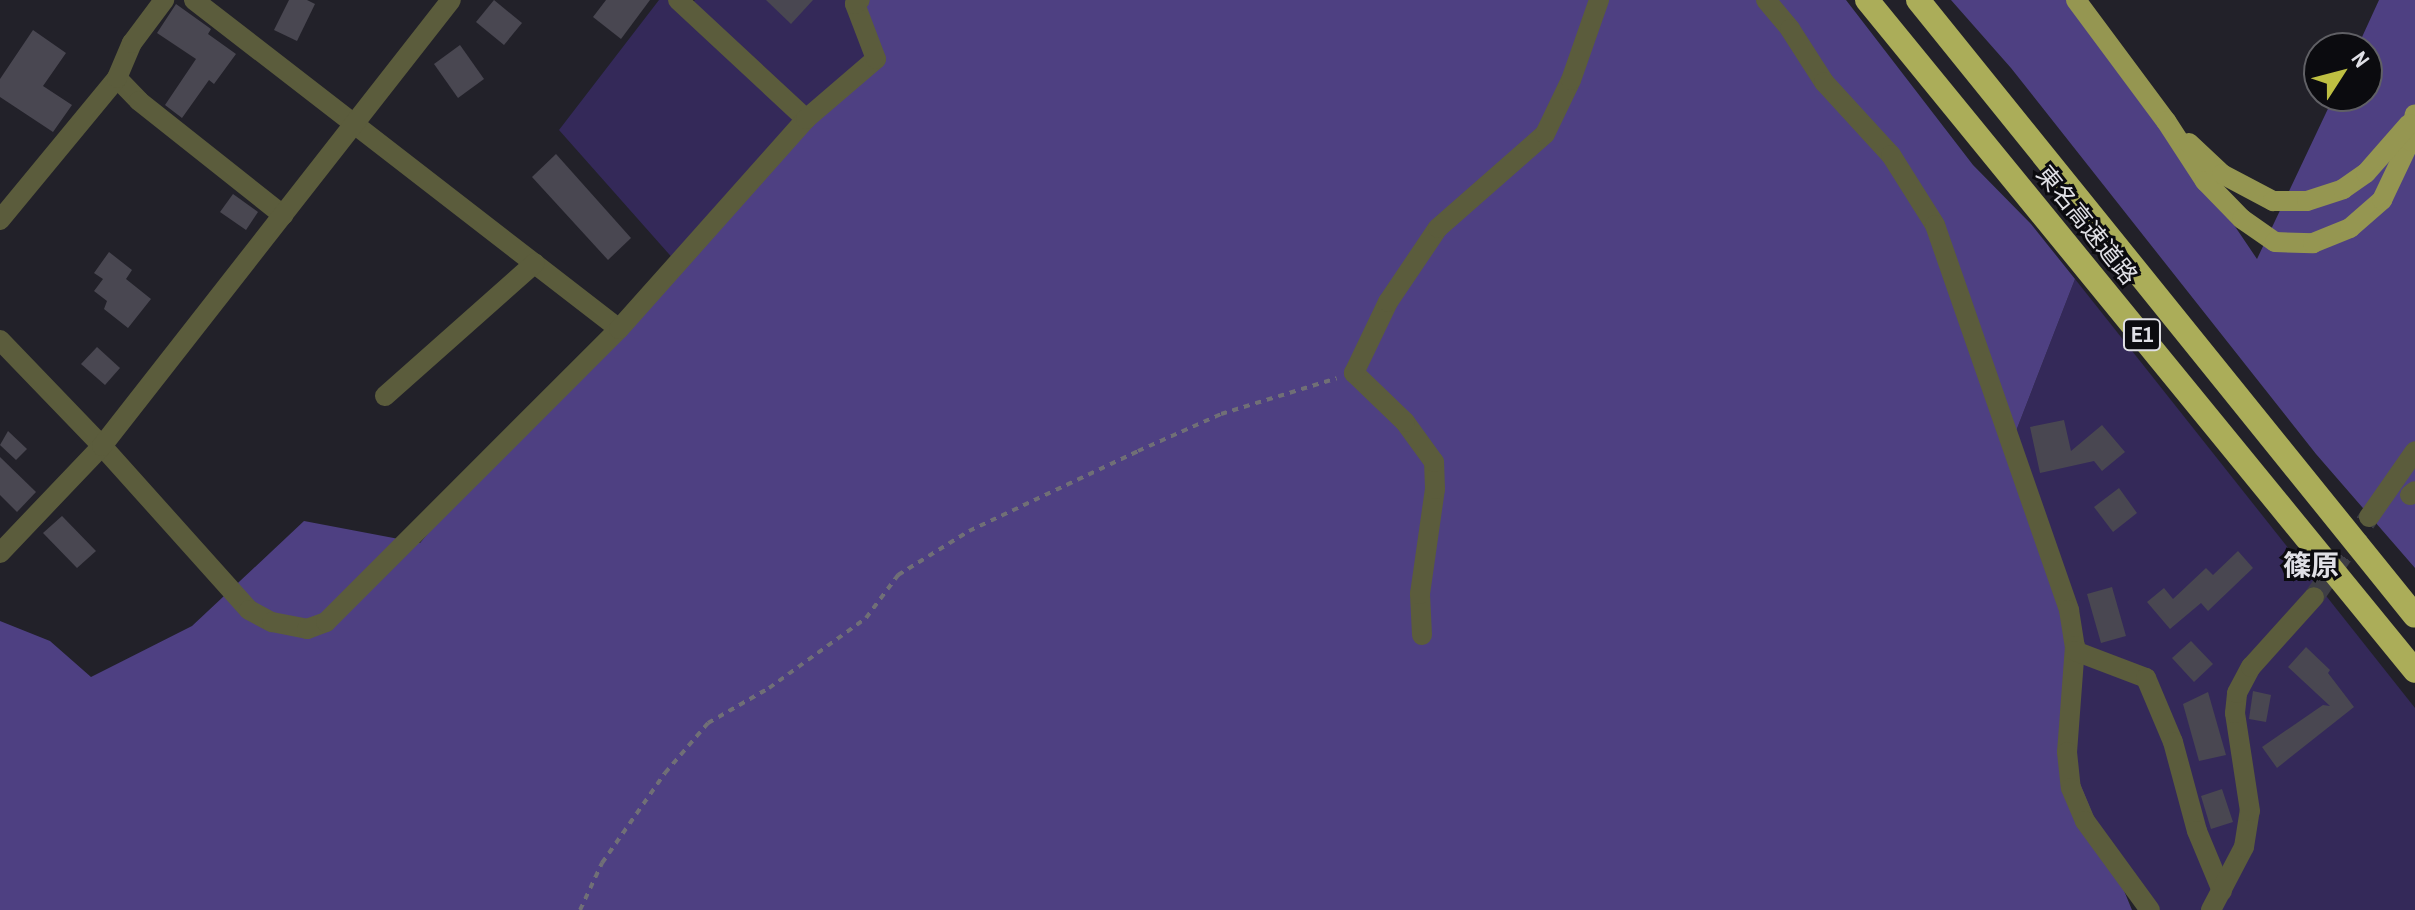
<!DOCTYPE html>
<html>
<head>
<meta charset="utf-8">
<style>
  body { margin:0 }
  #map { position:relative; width:2415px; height:910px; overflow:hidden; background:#222129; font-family:"Archivo Narrow","Noto Sans JP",sans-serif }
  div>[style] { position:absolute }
  .green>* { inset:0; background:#342959 }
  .forest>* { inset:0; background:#4e4082 }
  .building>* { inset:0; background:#494751 }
  .minor-tunnel>* { height:20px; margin-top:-10px; transform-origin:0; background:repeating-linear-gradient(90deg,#3e3e45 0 20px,transparent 0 30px) }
  .path>* { height:4px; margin-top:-2px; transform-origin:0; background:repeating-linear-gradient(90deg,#706f76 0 6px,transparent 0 12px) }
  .minor>* { height:20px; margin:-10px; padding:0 10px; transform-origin:10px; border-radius:10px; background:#5b5c3c }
  .major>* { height:20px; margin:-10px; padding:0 10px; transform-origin:10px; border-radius:10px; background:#959651 }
  .highway>* { height:24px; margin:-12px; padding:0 12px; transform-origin:12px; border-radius:12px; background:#abad59 }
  span { translate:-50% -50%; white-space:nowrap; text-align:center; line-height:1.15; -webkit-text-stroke:6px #0b0b0f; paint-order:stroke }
  .shield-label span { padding:2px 6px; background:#0b0b0f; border:2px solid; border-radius:6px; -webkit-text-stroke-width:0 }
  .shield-label { font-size:22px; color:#e0e0e6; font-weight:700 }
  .street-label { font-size:24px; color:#e0e0e6 }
  .quarter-label { font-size:28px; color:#e0e0e6; font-weight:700 }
  .north { position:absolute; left:2303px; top:32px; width:80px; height:80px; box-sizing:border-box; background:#0b0b0f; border:2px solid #606065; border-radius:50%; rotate:54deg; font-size:22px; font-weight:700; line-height:32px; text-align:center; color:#e0e0e6 }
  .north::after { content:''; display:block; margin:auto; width:28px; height:36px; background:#bebf42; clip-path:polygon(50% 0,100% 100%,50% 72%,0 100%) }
</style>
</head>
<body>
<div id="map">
  <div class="green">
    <div style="clip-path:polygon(659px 0,668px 0,782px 99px,686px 8px,695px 0,848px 0,870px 64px,676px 262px,559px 130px)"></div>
    <div style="clip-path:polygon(2075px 279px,2415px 708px,2415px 910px,2150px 910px,2071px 788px,2011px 444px)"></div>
  </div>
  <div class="forest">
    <div style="clip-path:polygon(860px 0,1846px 0,1973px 165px,2031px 224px,2075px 279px,2011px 444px,2069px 610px,2067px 752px,2132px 910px,0 910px,0 621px,50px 641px,91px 677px,192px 626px,304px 521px,420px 543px,488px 460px,876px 59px)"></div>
    <div style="clip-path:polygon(1951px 0,2082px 0,2257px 259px,2334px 96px,2367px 96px,2367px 48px,2357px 48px,2379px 0,2415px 0,2415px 568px,2316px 454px,2011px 68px)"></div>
  </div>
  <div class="building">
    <div style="clip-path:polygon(289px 0,307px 0,315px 4px,297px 41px,274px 30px)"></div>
    <div style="clip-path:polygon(494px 0,522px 23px,504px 45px,476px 22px)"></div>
    <div style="clip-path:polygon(606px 0,650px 0,621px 39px,593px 17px)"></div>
    <div style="clip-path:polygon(766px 0,813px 0,791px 24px)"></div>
    <div style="clip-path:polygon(176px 4px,211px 29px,208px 34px,236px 54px,214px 84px,209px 80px,182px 118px,165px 105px,196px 59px,157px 33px)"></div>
    <div style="clip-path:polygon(33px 30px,66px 53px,43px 86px,72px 105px,53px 132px,0 97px,0 79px)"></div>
    <div style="clip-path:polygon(460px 45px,484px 79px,458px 98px,434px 64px)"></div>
    <div style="clip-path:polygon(556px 154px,631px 238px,608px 260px,532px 177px)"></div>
    <div style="clip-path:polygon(233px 194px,258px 212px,246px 230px,220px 212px)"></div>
    <div style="clip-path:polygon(109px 252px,132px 270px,126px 279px,151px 299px,128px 328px,104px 309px,107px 301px,94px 291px,103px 279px,94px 273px)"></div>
    <div style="clip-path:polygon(97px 347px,120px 368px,105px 385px,81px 364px)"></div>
    <div style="clip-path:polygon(2064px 420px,2071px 451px,2102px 425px,2125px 452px,2102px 471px,2094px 461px,2040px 473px,2030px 427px)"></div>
    <div style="clip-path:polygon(8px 431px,27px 449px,16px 460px,0 445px)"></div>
    <div style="clip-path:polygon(0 457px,36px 492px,17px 512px,0 495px)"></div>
    <div style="clip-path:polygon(2119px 488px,2137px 513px,2113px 532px,2094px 507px)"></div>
    <div style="clip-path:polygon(62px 516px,96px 551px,77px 568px,43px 533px)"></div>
    <div style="clip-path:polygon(2238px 551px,2253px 568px,2208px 611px,2201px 603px,2170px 629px,2147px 602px,2164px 588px,2173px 599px,2206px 568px,2213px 575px)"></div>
    <div style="clip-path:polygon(2112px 587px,2126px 636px,2101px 643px,2087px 594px)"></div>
    <div style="clip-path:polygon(2191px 641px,2213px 664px,2194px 682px,2172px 658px)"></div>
    <div style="clip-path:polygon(2306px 647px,2330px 670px,2328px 673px,2354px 707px,2277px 768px,2262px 747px,2323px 705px,2330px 706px,2288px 667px)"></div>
    <div style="clip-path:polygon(2253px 691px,2271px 695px,2266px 722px,2249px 719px)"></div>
    <div style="clip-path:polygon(2208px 692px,2226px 755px,2199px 761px,2183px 704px)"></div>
    <div style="clip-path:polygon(2222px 789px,2233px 822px,2211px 829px,2201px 796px)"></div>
  </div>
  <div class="minor-tunnel">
    <div style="left:2314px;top:597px;width:97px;rotate:-55.5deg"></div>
  </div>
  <div class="path">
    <div style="left:580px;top:910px;width:52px;rotate:-64.9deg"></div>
    <div style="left:602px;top:863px;width:110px;rotate:-55deg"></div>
    <div style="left:665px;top:773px;width:66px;rotate:-49.3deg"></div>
    <div style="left:708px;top:723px;width:70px;rotate:-29.8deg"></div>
    <div style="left:769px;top:688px;width:120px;rotate:-35.8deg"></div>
    <div style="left:866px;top:618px;width:54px;rotate:-53.3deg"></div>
    <div style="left:898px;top:575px;width:84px;rotate:-31.8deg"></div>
    <div style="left:969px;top:531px;width:187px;rotate:-25.3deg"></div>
    <div style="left:1138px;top:451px;width:91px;rotate:-24deg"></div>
    <div style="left:1221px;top:414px;width:121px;rotate:-17.2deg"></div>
  </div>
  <div class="minor">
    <div style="left:194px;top:0;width:537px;rotate:37.74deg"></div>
    <div style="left:678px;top:0;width:175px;rotate:42.9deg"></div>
    <div style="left:1766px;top:0;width:38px;rotate:50deg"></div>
    <div style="left:1790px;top:29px;width:63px;rotate:57.3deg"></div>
    <div style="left:1824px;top:82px;width:99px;rotate:47.5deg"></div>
    <div style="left:1891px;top:155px;width:83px;rotate:57.8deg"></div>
    <div style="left:1935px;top:225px;width:408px;rotate:70.8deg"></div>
    <div style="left:2069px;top:610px;width:36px;rotate:81deg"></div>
    <div style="left:2075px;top:646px;width:106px;rotate:94.3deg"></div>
    <div style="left:2067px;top:752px;width:36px;rotate:84deg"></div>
    <div style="left:2071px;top:788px;width:36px;rotate:67deg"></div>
    <div style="left:2085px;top:821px;width:110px;rotate:53.9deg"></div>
    <div style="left:117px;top:78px;width:32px;rotate:46deg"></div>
    <div style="left:139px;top:101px;width:184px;rotate:38.4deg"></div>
    <div style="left:0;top:220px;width:184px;rotate:-50.5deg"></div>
    <div style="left:117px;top:78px;width:38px;rotate:-67deg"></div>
    <div style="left:132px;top:43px;width:54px;rotate:-53.3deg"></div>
    <div style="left:0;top:340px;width:147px;rotate:46.1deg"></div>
    <div style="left:102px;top:446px;width:220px;rotate:48.1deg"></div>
    <div style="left:249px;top:610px;width:26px;rotate:28deg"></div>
    <div style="left:272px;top:622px;width:36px;rotate:11deg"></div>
    <div style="left:307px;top:629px;width:20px;rotate:-20deg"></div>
    <div style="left:326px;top:622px;width:414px;rotate:-45deg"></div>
    <div style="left:619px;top:329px;width:281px;rotate:-48.3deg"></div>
    <div style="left:806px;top:119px;width:92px;rotate:-40.6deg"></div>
    <div style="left:876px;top:59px;width:59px;rotate:-110.9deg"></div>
    <div style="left:855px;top:4px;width:6px;rotate:-39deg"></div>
    <div style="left:385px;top:396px;width:200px;rotate:-41.6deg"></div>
    <div style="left:2410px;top:495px;width:6px;rotate:-39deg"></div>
    <div style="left:2369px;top:517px;width:80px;rotate:-55.1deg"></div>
    <div style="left:0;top:553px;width:148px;rotate:-46.4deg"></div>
    <div style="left:102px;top:446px;width:566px;rotate:-51.96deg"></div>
    <div style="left:1422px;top:635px;width:41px;rotate:-92.8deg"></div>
    <div style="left:1420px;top:594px;width:106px;rotate:-81.9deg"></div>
    <div style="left:1435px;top:489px;width:27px;rotate:-92deg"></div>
    <div style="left:1434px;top:462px;width:49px;rotate:-125.9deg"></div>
    <div style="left:1405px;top:422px;width:71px;rotate:-136.1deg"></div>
    <div style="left:1354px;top:373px;width:79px;rotate:-64.4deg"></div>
    <div style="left:1388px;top:302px;width:89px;rotate:-56deg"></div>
    <div style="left:1438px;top:228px;width:142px;rotate:-41.3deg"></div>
    <div style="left:1545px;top:134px;width:60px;rotate:-64.3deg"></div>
    <div style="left:1571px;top:80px;width:85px;rotate:-70.7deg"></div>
    <div style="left:2075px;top:651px;width:76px;rotate:20.8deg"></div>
    <div style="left:2146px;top:678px;width:69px;rotate:67.1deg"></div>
    <div style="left:2173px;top:742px;width:92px;rotate:74.9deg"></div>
    <div style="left:2197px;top:831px;width:65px;rotate:67.4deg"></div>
    <div style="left:2211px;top:910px;width:71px;rotate:-62.4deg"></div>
    <div style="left:2244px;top:847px;width:36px;rotate:-81deg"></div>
    <div style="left:2250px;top:811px;width:99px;rotate:-98.7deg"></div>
    <div style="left:2235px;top:713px;width:20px;rotate:-84deg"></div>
    <div style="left:2237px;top:693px;width:30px;rotate:-62deg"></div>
    <div style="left:2251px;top:667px;width:94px;rotate:-48deg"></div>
  </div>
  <div class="major">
    <div style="left:2076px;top:0;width:151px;rotate:53.4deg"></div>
    <div style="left:2166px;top:121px;width:72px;rotate:57deg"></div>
    <div style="left:2205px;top:181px;width:53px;rotate:45.8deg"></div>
    <div style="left:2242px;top:219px;width:40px;rotate:34.9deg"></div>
    <div style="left:2275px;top:242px;width:38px;rotate:2deg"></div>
    <div style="left:2313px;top:243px;width:40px;rotate:-22deg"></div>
    <div style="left:2350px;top:228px;width:43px;rotate:-41.2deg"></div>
    <div style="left:2382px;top:200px;width:65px;rotate:-64.6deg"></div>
    <div style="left:2410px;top:141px;width:27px;rotate:-80deg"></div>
    <div style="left:2189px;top:143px;width:45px;rotate:43.2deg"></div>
    <div style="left:2222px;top:174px;width:58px;rotate:27.9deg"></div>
    <div style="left:2273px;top:201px;width:34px"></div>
    <div style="left:2307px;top:201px;width:38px;rotate:-18deg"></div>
    <div style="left:2343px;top:189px;width:28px;rotate:-35deg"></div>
    <div style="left:2366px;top:173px;width:65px;rotate:-48.7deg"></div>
  </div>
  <div class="highway">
    <div style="left:1867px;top:0;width:866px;rotate:50.76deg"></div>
    <div style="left:1918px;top:0;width:791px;rotate:51.1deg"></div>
  </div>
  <div class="shield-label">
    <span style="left:2142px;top:335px">E1</span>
  </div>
  <div class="street-label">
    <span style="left:2087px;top:225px;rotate:51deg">東名高速道路</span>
  </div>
  <div class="quarter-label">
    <span style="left:2311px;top:565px">篠原</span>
  </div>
  <div class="north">N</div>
</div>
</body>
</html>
